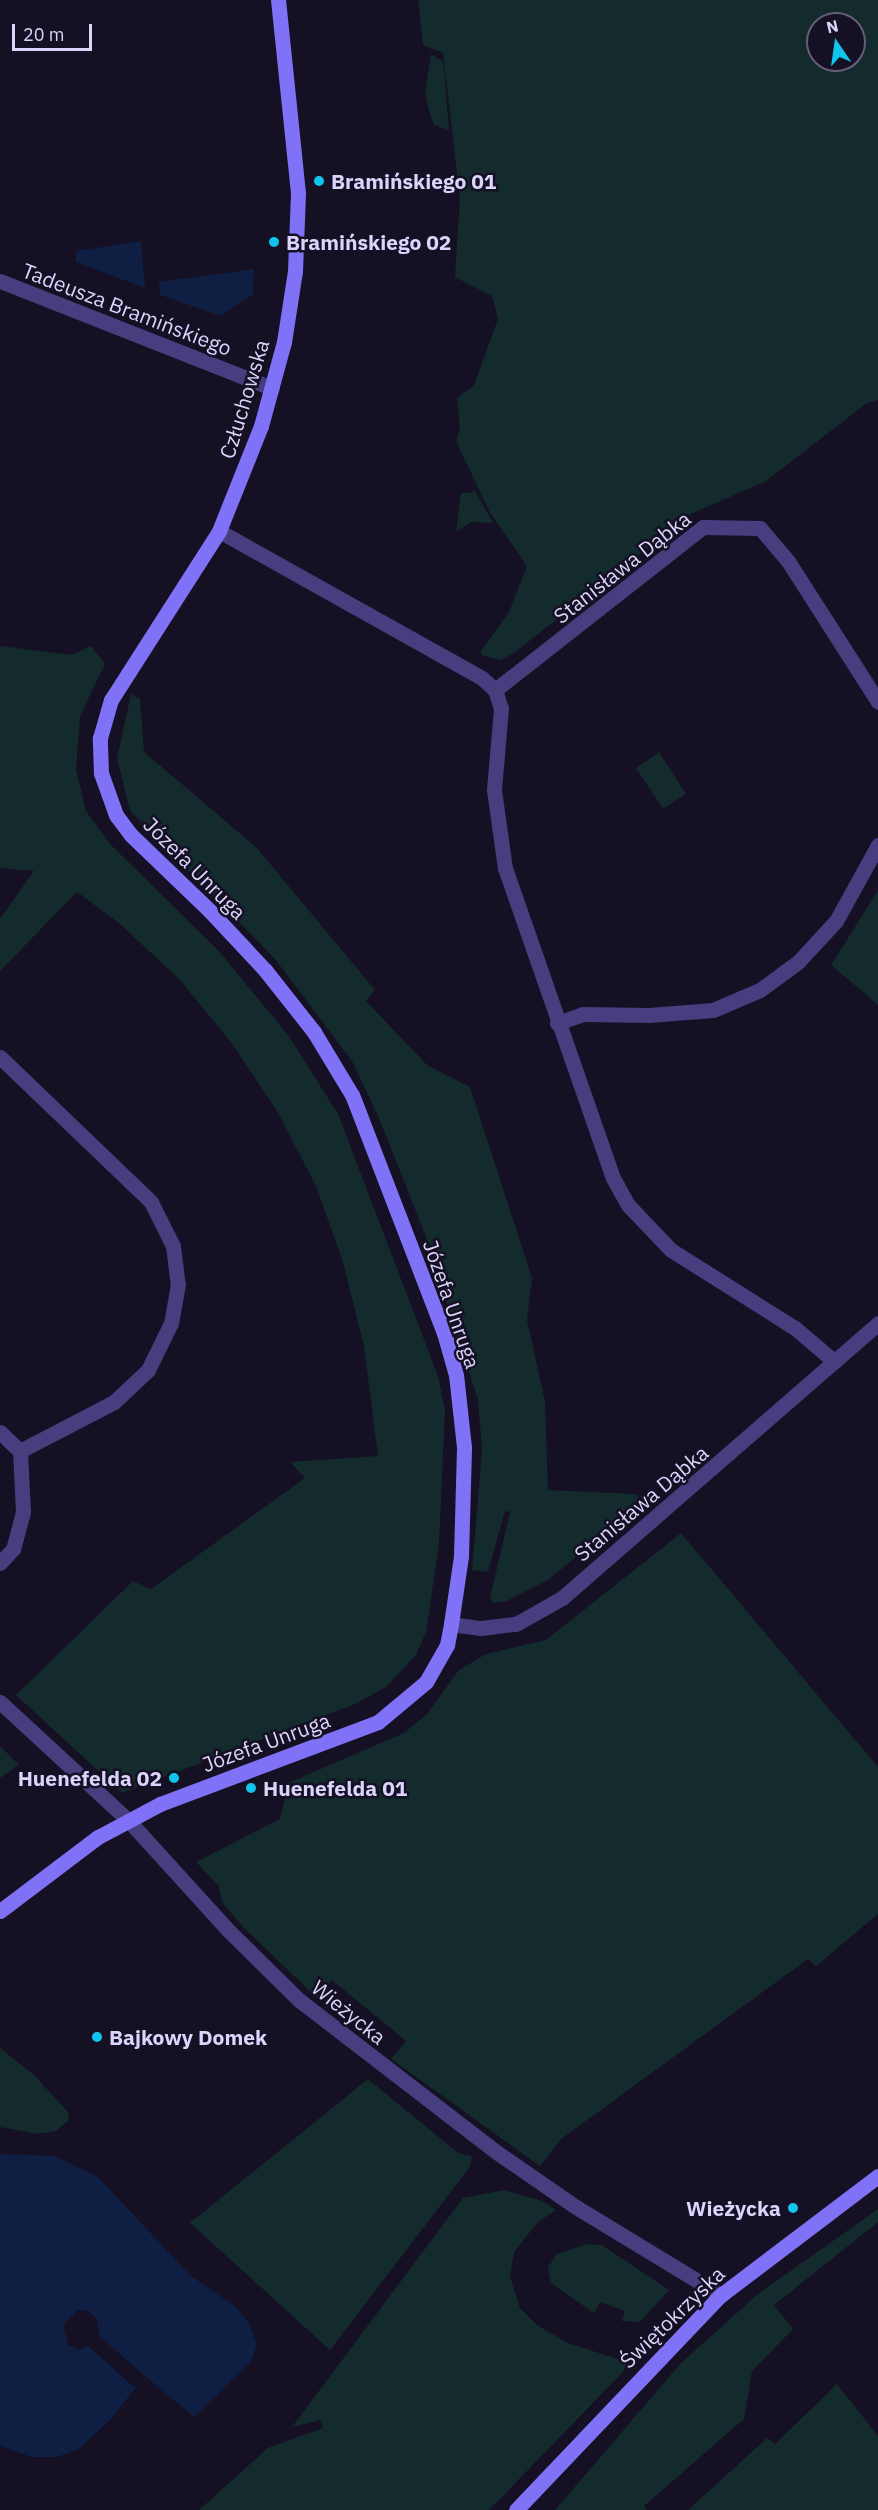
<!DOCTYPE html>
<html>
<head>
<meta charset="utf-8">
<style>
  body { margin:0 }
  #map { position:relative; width:878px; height:2510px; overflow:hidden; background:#151023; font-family:"IBM Plex Sans",sans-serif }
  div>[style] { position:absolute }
  .green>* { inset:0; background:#132b2d }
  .water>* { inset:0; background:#0f1e43 }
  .pier>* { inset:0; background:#151023 }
  .street>* { height:15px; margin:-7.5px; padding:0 7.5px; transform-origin:7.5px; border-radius:7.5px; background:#463e7f }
  .secondary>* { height:15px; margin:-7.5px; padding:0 7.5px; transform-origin:7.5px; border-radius:7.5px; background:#8072f6 }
  .dots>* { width:16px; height:16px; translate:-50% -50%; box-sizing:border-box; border:3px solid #151023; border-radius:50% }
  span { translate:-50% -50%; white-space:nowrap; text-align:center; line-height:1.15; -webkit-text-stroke:5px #151023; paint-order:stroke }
  .poi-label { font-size:21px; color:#dcd4fc; font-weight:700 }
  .left { translate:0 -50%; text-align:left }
  .right { translate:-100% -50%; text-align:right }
  .street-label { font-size:21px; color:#dcd4fc }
  .north { position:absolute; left:806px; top:12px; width:60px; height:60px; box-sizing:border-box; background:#151023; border:2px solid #655e7a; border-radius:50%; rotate:347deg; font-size:16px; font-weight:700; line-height:24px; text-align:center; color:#dcd4fc }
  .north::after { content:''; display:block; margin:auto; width:21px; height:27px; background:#0fc5ee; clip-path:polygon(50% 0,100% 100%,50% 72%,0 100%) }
  .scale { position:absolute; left:12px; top:24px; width:80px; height:27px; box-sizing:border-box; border:3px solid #dcd4fc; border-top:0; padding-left:8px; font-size:18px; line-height:21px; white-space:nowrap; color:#dcd4fc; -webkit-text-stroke:4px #151023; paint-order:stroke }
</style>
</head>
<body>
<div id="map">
  <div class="green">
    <div style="clip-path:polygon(evenodd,418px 0,878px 0,878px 400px,867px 403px,766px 481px,691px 514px,514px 653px,500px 660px,481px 655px,481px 651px,509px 612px,527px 566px,489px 511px,456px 441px,460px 429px,457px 398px,474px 385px,498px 319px,492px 296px,455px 277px,460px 199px,443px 53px,423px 45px,418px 0,818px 24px,854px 24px,854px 60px,818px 60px,818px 24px)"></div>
    <div style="clip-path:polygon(431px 54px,442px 61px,444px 69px,449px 130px,434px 125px,430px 114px,425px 92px)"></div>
    <div style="clip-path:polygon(474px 489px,493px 523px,471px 522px,456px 532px,461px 493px,471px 493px)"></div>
    <div style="clip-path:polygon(0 646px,72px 655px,91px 646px,105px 664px,80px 716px,76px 769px,86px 811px,111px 845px,218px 950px,288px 1035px,338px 1114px,438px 1376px,445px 1410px,439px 1544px,426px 1632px,416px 1655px,386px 1687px,355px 1704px,122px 1793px,16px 1695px,133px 1581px,151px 1589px,305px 1478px,290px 1462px,378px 1456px,364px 1346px,343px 1262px,316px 1186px,277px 1111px,231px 1042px,179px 979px,119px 923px,77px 892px,0 971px,0 919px,34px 871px,0 868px)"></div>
    <div style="clip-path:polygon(131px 694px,140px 699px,144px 752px,256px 847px,375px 990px,366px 1001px,427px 1065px,470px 1087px,532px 1278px,527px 1320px,545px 1402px,548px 1490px,636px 1494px,642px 1503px,548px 1580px,507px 1601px,493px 1603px,490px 1598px,510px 1512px,505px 1511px,488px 1572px,472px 1570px,482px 1450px,478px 1400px,426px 1237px,379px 1118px,352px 1061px,275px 959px,130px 811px,117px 758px)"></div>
    <div style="clip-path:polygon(659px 752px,686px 794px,663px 809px,636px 768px)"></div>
    <div style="clip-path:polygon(878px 890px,878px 1005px,831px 965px)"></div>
    <div style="clip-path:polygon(681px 1533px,878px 1767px,878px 1914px,816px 1966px,808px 1959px,561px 2139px,540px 2166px,391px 2059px,406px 2041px,332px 1980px,317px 1998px,243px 1927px,222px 1902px,219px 1886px,196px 1862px,280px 1819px,285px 1797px,281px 1786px,404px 1733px,427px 1714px,459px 1670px,486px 1654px,546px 1640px)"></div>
    <div style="clip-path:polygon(0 1746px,19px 1765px,0 1778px)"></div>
    <div style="clip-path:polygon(0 2048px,34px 2075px,68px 2112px,69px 2120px,56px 2131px,37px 2134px,0 2127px)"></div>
    <div style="clip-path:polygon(368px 2079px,458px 2153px,472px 2156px,469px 2168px,330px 2350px,190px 2223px)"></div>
    <div style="clip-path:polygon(504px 2190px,543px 2201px,556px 2210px,538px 2222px,514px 2252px,510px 2276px,520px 2308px,537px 2325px,568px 2343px,627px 2362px,624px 2371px,489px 2510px,199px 2510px,268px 2448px,323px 2428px,321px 2420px,292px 2427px,463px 2198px)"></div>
    <div style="clip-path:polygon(878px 2209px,878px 2222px,774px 2305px,793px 2329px,752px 2371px,744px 2419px,644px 2506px,647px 2510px,555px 2510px,680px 2364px,758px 2294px)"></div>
    <div style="clip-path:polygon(587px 2244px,602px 2245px,669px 2290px,640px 2322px,622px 2321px,625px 2311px,600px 2302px,594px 2313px,551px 2283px,548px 2267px,557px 2254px)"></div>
    <div style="clip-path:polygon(837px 2384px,878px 2436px,878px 2510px,688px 2510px,767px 2438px,775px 2444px)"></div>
  </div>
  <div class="water">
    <div style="clip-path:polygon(141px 241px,145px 288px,76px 262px,76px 251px)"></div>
    <div style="clip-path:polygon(254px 269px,253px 294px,221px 316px,160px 295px,159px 282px)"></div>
    <div style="clip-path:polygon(0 2154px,55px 2156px,98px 2177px,191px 2276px,236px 2307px,249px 2323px,257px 2344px,251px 2362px,194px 2417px,145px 2376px,110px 2420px,79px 2449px,57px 2457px,32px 2457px,0 2446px)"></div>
  </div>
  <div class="pier">
    <div style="clip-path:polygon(78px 2310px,88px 2311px,96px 2318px,100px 2337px,145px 2376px,134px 2387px,88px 2346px,79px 2350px,68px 2345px,63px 2325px)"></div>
  </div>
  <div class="street">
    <div style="left:0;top:281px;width:292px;rotate:21.5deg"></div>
    <div style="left:219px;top:531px;width:301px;rotate:29.2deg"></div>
    <div style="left:482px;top:678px;width:18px;rotate:43deg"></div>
    <div style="left:495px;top:690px;width:19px;rotate:72deg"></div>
    <div style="left:501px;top:708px;width:82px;rotate:94.9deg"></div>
    <div style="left:494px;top:790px;width:79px;rotate:82deg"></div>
    <div style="left:505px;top:868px;width:328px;rotate:70.8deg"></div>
    <div style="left:613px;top:1178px;width:31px;rotate:61deg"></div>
    <div style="left:628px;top:1205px;width:62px;rotate:46.3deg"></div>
    <div style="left:671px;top:1250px;width:146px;rotate:32.2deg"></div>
    <div style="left:795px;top:1328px;width:52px;rotate:40.4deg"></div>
    <div style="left:495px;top:690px;width:264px;rotate:-38.1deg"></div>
    <div style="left:703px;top:527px;width:57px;rotate:1deg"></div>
    <div style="left:760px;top:528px;width:43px;rotate:49.7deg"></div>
    <div style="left:788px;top:561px;width:167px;rotate:57.4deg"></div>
    <div style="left:557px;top:1023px;width:28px;rotate:-19deg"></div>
    <div style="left:583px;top:1014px;width:66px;rotate:0.9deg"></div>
    <div style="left:649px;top:1015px;width:64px;rotate:-4.5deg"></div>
    <div style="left:713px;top:1010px;width:51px;rotate:-23.1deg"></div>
    <div style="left:760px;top:990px;width:47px;rotate:-36.4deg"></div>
    <div style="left:798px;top:962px;width:56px;rotate:-47.2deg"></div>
    <div style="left:836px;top:921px;width:87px;rotate:-61.1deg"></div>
    <div style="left:0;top:1057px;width:209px;rotate:43.8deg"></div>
    <div style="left:151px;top:1202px;width:49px;rotate:63.4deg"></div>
    <div style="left:173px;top:1246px;width:38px;rotate:83deg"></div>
    <div style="left:178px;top:1284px;width:40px;rotate:100deg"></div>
    <div style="left:171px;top:1323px;width:52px;rotate:116.1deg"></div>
    <div style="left:148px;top:1370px;width:47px;rotate:136.7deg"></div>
    <div style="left:114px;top:1402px;width:106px;rotate:152.5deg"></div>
    <div style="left:0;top:1432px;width:28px;rotate:44deg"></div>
    <div style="left:20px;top:1451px;width:61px;rotate:87.2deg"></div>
    <div style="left:23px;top:1512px;width:38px;rotate:105deg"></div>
    <div style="left:13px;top:1549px;width:19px;rotate:133deg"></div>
    <div style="left:451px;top:1624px;width:30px;rotate:8deg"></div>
    <div style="left:481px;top:1628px;width:35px;rotate:-7deg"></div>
    <div style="left:516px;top:1624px;width:53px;rotate:-29.5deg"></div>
    <div style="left:562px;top:1598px;width:419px;rotate:-41deg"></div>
    <div style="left:0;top:1702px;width:174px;rotate:42.7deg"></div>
    <div style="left:128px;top:1820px;width:151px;rotate:47.7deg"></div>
    <div style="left:230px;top:1932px;width:97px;rotate:44.6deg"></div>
    <div style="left:299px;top:2000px;width:247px;rotate:37.6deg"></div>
    <div style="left:495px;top:2151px;width:98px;rotate:34.7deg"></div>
    <div style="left:576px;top:2207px;width:170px;rotate:31.3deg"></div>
  </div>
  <div class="secondary">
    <div style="left:0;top:1911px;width:123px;rotate:-37.1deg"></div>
    <div style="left:98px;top:1837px;width:70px;rotate:-28deg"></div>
    <div style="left:160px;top:1804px;width:233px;rotate:-20.6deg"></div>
    <div style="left:378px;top:1722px;width:62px;rotate:-39.8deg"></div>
    <div style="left:426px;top:1682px;width:43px;rotate:-60.4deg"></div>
    <div style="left:447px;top:1645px;width:21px;rotate:-79deg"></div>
    <div style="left:451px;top:1624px;width:69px;rotate:-81.6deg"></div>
    <div style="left:461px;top:1556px;width:109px;rotate:-88.4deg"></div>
    <div style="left:464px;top:1447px;width:72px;rotate:-96.3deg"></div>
    <div style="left:456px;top:1375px;width:44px;rotate:-105.9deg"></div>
    <div style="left:444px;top:1333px;width:255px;rotate:-111.1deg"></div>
    <div style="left:352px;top:1095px;width:74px;rotate:-121.1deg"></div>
    <div style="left:314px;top:1032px;width:79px;rotate:-128.3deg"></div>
    <div style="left:265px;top:970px;width:81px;rotate:-133deg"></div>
    <div style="left:210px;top:911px;width:110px;rotate:-136.1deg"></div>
    <div style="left:131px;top:835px;width:25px;rotate:-127deg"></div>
    <div style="left:116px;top:815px;width:45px;rotate:-109.7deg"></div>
    <div style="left:101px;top:773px;width:35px;rotate:-92deg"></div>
    <div style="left:100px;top:738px;width:40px;rotate:-74deg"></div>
    <div style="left:111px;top:700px;width:201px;rotate:-57.4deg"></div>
    <div style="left:219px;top:531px;width:113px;rotate:-68.2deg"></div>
    <div style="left:261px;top:426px;width:87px;rotate:-74.7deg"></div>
    <div style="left:284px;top:342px;width:72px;rotate:-81.2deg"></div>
    <div style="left:295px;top:271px;width:78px;rotate:-87.8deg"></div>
    <div style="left:298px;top:193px;width:194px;rotate:-95.9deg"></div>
    <div style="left:516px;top:2510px;width:297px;rotate:-46.4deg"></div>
    <div style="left:721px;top:2295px;width:197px;rotate:-37.2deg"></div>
  </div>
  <div class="dots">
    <div style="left:319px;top:181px;background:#0fc5ee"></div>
    <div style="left:274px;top:242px;background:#0fc5ee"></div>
    <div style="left:174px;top:1778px;background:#0fc5ee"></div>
    <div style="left:251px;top:1788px;background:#0fc5ee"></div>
    <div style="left:97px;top:2037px;background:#0fc5ee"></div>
    <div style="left:793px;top:2208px;background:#0fc5ee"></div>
  </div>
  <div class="poi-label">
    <span class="left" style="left:331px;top:181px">Bramińskiego 01</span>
    <span class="left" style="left:286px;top:242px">Bramińskiego 02</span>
    <span class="right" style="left:162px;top:1778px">Huenefelda 02</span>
    <span class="left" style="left:263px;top:1788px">Huenefelda 01</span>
    <span class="left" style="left:109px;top:2037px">Bajkowy Domek</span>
    <span class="right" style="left:781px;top:2208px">Wieżycka</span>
  </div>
  <div class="street-label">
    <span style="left:127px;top:309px;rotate:21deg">Tadeusza Bramińskiego</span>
    <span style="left:244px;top:399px;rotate:-73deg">Człuchowska</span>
    <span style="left:622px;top:567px;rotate:-38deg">Stanisława Dąbka</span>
    <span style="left:195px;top:868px;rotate:45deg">Józefa Unruga</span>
    <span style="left:452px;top:1304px;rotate:71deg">Józefa Unruga</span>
    <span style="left:641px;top:1503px;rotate:-40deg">Stanisława Dąbka</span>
    <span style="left:266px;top:1742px;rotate:-20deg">Józefa Unruga</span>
    <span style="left:349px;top:2012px;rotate:39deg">Wieżycka</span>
    <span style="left:672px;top:2317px;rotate:-44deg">Świętokrzyska</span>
  </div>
  <div class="north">N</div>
  <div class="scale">20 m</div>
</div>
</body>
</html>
